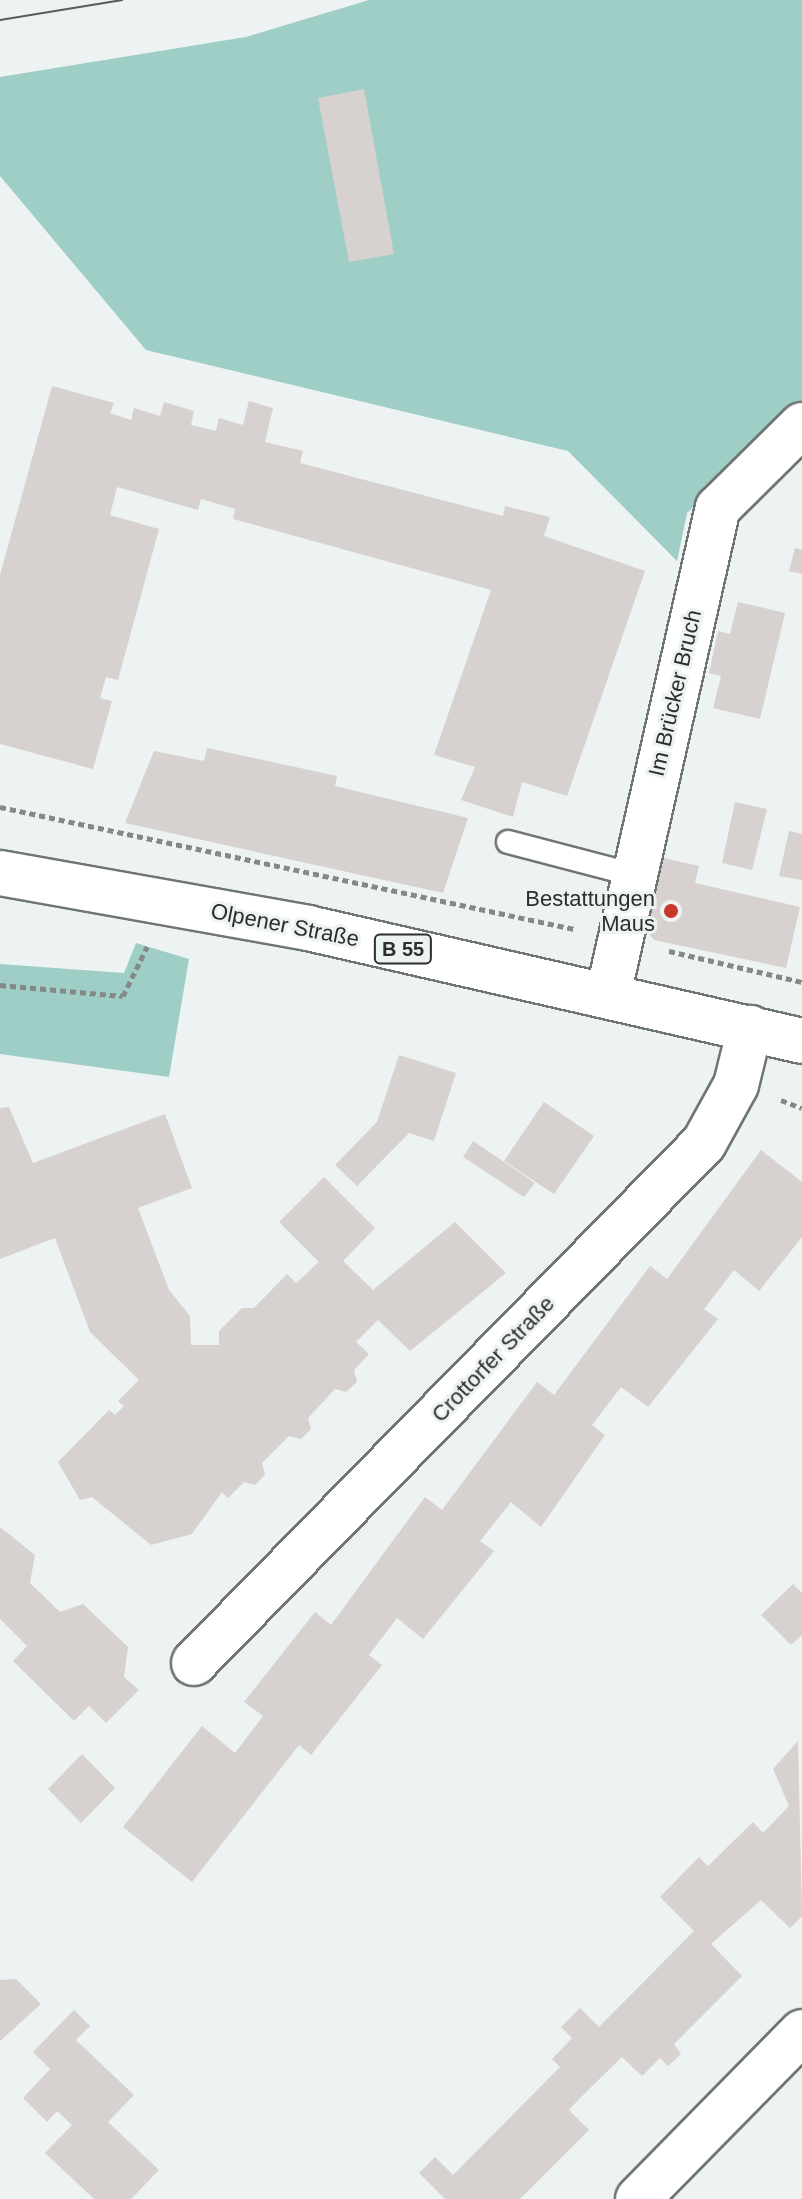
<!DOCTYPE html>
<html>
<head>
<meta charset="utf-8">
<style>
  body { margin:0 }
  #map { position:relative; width:802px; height:2199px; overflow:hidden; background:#ecf3f2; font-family:Helvetica,sans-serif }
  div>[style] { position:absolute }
  .green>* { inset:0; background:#9ecec6 }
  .building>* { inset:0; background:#d7d1cf }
  .path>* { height:5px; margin-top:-2.5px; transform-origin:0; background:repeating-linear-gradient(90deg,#848988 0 6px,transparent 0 10px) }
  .roads { filter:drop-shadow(2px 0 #6f7574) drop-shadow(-2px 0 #6f7574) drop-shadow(0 2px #6f7574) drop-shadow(0 -2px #6f7574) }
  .service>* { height:22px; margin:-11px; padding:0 11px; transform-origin:11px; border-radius:11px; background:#fff }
  .minor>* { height:44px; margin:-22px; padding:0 22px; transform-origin:22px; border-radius:22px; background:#fff }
  .primary>* { height:44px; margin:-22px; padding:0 22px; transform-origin:22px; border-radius:22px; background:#fff }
  .tram>* { height:2px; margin:-1px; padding:0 1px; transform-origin:1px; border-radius:1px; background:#585c5b }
  .dots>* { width:22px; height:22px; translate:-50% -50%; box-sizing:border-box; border:4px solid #ecf3f2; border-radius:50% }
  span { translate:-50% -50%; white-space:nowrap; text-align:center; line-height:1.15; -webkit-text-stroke:6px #ecf3f2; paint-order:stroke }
  .shield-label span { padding:2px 6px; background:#ecf3f2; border:2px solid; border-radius:6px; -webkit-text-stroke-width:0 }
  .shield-label { font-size:20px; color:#2b2e2d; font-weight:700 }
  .street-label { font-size:22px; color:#2b2e2d }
  .poi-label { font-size:22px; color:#2b2e2d }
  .right { translate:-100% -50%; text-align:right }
</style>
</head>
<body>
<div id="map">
  <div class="green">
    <div style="clip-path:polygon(369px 0,802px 0,802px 400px,687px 513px,677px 561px,568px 451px,146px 350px,0 176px,0 77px,246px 37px)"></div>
    <div style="clip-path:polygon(136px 943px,189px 959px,169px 1077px,0 1054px,0 964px,124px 973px)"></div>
  </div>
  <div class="building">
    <div style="clip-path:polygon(364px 89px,394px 254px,349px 262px,318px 98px)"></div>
    <div style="clip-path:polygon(52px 386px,114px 403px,110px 413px,131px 420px,134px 408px,160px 416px,164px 402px,194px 411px,191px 425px,216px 431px,219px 418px,243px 425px,249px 401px,273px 408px,265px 442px,303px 451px,300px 463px,503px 516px,505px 506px,550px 517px,544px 536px,645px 571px,567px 796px,522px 782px,513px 817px,461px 800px,475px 767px,434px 755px,491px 590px,233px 519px,235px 509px,201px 499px,198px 510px,117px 487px,110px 515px,159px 529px,118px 680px,106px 677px,100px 698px,112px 701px,93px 769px,0 744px,0 575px)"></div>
    <div style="clip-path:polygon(795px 548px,802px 550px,802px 574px,789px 571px)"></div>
    <div style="clip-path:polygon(738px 602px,785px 613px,760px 719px,713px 708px,721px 676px,709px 673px,718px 631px,730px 634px)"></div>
    <div style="clip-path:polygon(207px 748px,337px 776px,335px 786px,468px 818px,443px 893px,125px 823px,154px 751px,204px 761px)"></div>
    <div style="clip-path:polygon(735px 802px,767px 809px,752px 870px,722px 863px)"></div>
    <div style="clip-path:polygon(789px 831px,802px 834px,802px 880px,779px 876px)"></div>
    <div style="clip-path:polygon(664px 858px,699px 866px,695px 883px,800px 907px,786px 968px,654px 940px,647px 931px)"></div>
    <div style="clip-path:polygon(399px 1055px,456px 1073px,434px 1141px,409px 1133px,357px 1186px,335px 1165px,377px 1122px)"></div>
    <div style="clip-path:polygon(544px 1102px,594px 1136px,554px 1194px,504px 1161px)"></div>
    <div style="clip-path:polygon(9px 1107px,33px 1163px,165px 1114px,192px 1188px,138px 1208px,169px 1290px,190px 1316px,191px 1345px,219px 1345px,219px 1331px,242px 1308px,254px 1308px,287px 1274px,296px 1283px,319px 1262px,279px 1222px,324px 1177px,375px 1228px,343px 1261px,373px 1290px,455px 1222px,506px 1273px,410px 1351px,378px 1320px,356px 1342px,369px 1354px,354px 1370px,357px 1382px,346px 1392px,335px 1389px,308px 1418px,311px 1429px,301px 1439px,289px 1436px,262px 1463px,265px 1475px,255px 1485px,244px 1482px,228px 1498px,222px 1492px,192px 1534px,151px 1545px,92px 1497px,80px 1500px,58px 1462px,109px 1410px,115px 1415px,124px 1406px,118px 1401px,139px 1380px,90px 1332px,55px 1238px,0 1259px,0 1108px)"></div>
    <div style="clip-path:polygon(473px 1141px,535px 1183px,524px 1197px,463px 1157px)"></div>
    <div style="clip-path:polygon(761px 1150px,802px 1182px,802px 1237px,759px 1291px,734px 1270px,704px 1309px,718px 1319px,648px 1407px,621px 1387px,592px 1425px,605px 1435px,541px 1527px,511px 1502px,480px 1541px,494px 1551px,423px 1639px,397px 1618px,369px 1655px,382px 1665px,311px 1755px,299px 1745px,192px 1882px,123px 1827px,202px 1726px,235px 1753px,263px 1716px,244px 1702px,315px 1612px,331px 1625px,425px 1497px,442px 1510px,537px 1382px,554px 1395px,650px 1266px,667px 1279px)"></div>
    <div style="clip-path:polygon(0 1527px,35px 1555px,30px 1583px,60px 1612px,83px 1604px,128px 1647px,124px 1677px,139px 1690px,106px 1723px,89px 1706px,74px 1721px,13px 1661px,27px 1646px,0 1619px)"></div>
    <div style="clip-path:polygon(793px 1584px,802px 1593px,802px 1635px,791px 1645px,761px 1615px)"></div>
    <div style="clip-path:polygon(798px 1741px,802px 1916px,790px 1928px,761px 1900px,711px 1944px,742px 1976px,674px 2044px,681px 2054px,668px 2066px,660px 2058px,642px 2076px,622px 2057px,579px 2099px,569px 2110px,589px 2130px,520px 2199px,445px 2199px,419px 2173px,435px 2157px,453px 2175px,560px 2067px,552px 2059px,572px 2038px,561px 2027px,580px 2008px,599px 2027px,694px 1931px,660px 1897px,699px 1857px,708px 1866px,753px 1822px,763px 1833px,789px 1806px,773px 1769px)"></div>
    <div style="clip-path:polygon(82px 1754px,115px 1788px,81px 1823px,48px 1789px)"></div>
    <div style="clip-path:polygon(16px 1979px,41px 2004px,0 2041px,0 1980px)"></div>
    <div style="clip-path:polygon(74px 2010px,90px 2026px,76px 2040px,134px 2095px,108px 2122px,159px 2170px,131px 2199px,94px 2199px,45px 2153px,72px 2125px,57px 2111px,47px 2122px,23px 2098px,50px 2069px,33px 2052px)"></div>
  </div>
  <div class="path">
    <div style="left:0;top:807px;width:587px;rotate:12deg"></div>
    <div style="left:669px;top:951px;width:137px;rotate:13.1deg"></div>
    <div style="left:0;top:985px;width:123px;rotate:5.1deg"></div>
    <div style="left:123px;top:996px;width:55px;rotate:-63.9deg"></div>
    <div style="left:781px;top:1100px;width:22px;rotate:21deg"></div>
  </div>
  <div class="roads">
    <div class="service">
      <div style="left:508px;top:842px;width:131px;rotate:14.6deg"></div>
    </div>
    <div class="minor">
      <div style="left:608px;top:995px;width:499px;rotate:-77.3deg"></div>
      <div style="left:718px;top:508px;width:118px;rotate:-44.7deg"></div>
      <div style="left:194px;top:1663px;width:728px;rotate:-45.56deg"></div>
      <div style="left:704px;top:1143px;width:66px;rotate:-61.1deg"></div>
      <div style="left:736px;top:1085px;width:59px;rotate:-76.2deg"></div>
      <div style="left:638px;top:2199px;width:234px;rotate:-45.5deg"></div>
    </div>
    <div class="primary">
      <div style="left:0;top:873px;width:313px;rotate:10.1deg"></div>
      <div style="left:308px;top:928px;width:507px;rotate:12.88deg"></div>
    </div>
  </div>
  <div class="tram">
    <div style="left:0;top:20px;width:124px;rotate:-9.3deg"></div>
  </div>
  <div class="dots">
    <div style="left:671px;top:911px;background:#c6392b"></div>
  </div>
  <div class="shield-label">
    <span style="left:403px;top:949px">B 55</span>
  </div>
  <div class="street-label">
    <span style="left:675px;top:693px;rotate:-77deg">Im Brücker Bruch</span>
    <span style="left:285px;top:925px;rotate:11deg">Olpener Straße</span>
    <span style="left:493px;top:1359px;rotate:-46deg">Crottorfer Straße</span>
  </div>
  <div class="poi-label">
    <span class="right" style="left:655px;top:911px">Bestattungen<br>Maus</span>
  </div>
</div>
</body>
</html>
